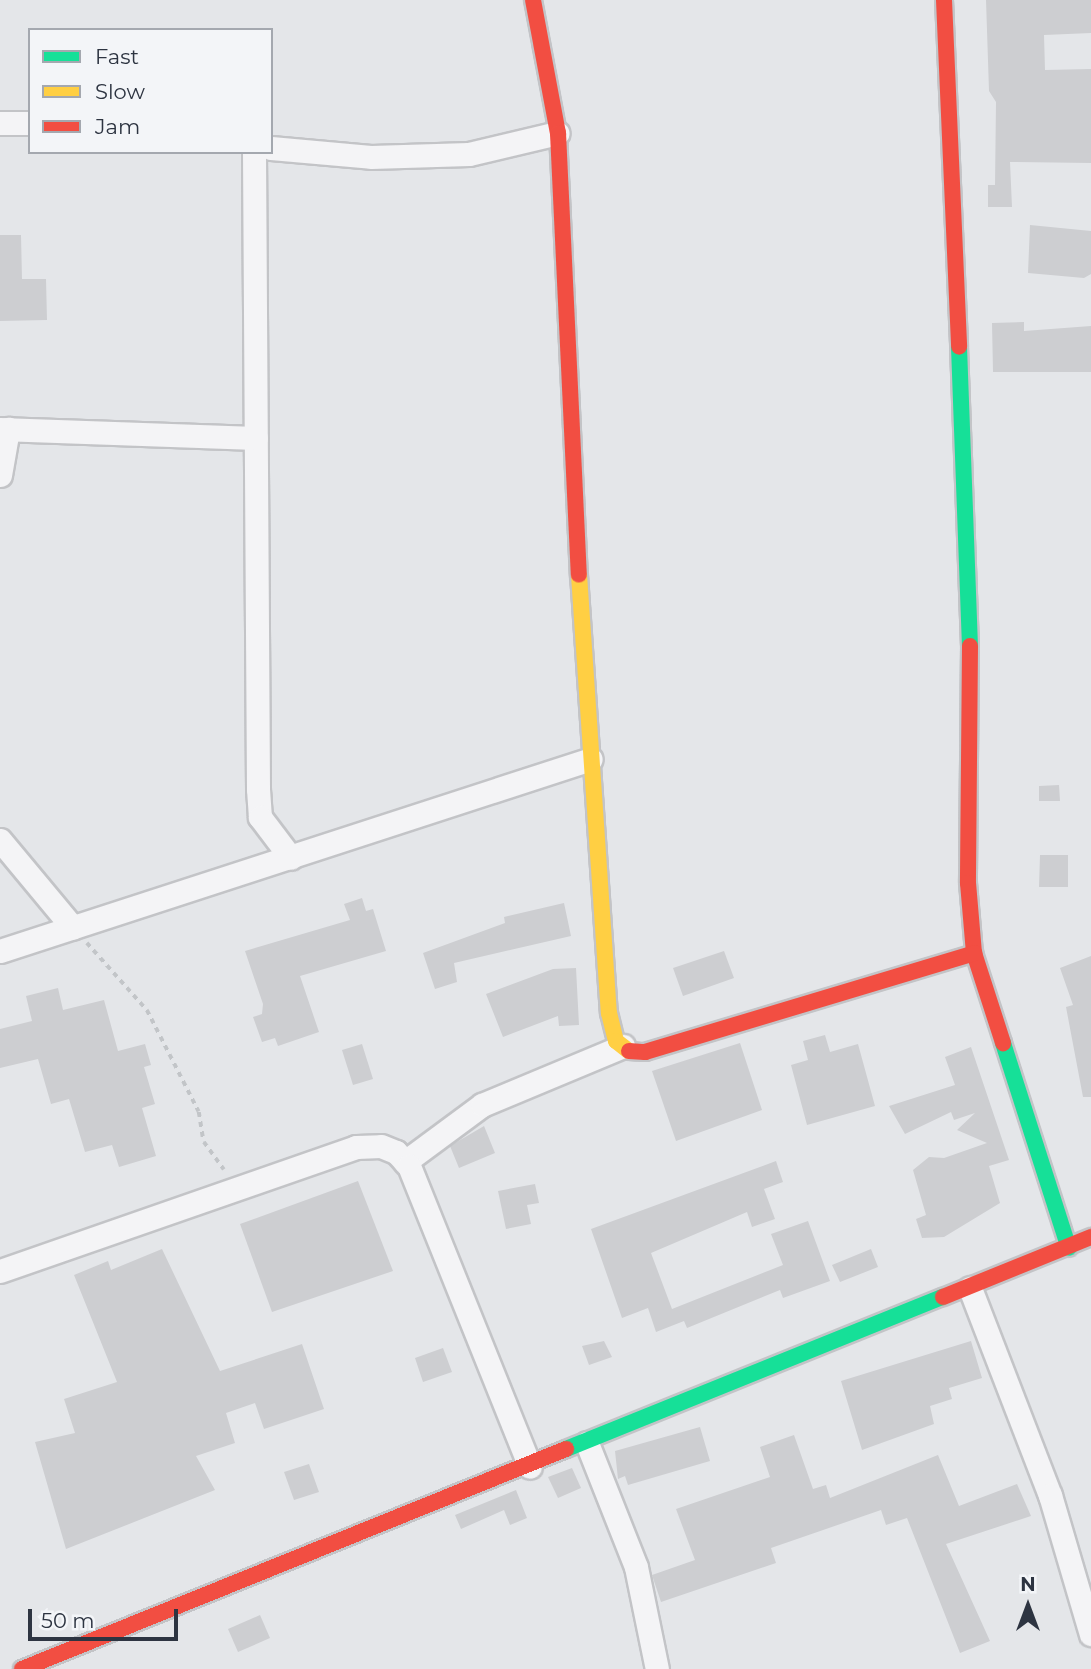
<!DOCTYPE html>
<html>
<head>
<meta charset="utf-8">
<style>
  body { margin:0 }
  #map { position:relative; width:1091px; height:1669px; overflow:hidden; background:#e4e6e9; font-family:Montserrat,sans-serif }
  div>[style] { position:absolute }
  .building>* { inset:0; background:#cdced1 }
  .path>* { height:3.5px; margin-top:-1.75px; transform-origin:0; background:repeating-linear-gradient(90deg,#c2c5c8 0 5px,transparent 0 10px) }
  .roads { filter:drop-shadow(2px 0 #c3c4c7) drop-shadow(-2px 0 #c3c4c7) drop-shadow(0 2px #c3c4c7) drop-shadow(0 -2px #c3c4c7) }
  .street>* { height:23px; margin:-11.5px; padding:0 11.5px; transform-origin:11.5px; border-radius:11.5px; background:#f4f4f6 }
  .fast>* { height:16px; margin:-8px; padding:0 8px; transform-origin:8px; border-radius:8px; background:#16e098 }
  .slow>* { height:16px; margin:-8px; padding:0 8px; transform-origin:8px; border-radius:8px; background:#ffcf43 }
  .jam>* { height:16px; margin:-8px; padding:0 8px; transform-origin:8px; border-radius:8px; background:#f24e42 }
  span { translate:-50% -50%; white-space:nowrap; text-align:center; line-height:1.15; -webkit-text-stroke:7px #f3f5f8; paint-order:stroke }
  .legend { position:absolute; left:28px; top:28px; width:245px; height:126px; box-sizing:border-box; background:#f3f5f8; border:2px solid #a4a8af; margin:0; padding:9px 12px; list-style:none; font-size:21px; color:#2d3441 }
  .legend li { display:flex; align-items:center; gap:14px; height:35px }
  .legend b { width:35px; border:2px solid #a4a8af }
  .north { position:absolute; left:993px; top:1571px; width:70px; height:70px; -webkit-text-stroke:5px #f3f5f8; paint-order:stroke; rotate:0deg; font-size:19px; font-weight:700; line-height:28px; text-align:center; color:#2d3441 }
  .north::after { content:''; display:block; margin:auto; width:24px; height:32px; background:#2d3441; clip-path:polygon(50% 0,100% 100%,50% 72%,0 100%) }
  .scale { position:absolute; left:28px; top:1609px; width:150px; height:32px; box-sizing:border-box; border:4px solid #2d3441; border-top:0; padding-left:9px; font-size:21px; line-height:24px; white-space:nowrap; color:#2d3441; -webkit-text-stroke:5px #f3f5f8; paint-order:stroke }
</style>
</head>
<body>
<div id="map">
  <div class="building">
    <div style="clip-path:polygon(986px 0,1091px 0,1091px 33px,1044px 35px,1045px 70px,1091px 69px,1091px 163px,1010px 162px,1012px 207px,988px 207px,988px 185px,995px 185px,996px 102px,989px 91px)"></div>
    <div style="clip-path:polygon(1030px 225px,1091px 231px,1091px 274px,1084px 278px,1028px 273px)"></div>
    <div style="clip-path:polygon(0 235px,21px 235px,22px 279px,46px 279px,47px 320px,0 321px)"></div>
    <div style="clip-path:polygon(1024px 322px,1024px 331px,1091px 326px,1091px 372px,993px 372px,992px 323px)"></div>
    <div style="clip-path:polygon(1059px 785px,1060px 801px,1039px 801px,1039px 786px)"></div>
    <div style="clip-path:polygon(1040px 855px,1068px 855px,1068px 887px,1039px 887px)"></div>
    <div style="clip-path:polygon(362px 898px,366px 911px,373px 909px,386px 951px,300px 976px,319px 1032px,278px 1046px,275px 1038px,262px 1042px,253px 1017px,262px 1014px,263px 1004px,245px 951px,350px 920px,344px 904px)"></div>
    <div style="clip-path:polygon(564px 903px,571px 936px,454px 963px,457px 982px,435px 989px,423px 953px,505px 923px,504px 917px)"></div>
    <div style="clip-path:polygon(724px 951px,734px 978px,683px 996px,673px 968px)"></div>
    <div style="clip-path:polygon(1091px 956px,1091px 1097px,1083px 1097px,1066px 1007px,1073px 1005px,1060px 968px)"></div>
    <div style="clip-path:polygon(576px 968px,579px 1025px,559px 1026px,558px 1016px,503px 1037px,486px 994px,553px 969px)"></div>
    <div style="clip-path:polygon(58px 988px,63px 1010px,104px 1000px,118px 1051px,145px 1044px,151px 1065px,144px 1067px,155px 1104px,142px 1108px,156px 1156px,119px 1167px,112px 1145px,85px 1152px,69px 1099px,51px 1104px,38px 1059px,0 1068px,0 1029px,32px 1021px,26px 996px)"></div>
    <div style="clip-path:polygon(825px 1035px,830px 1052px,858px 1044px,875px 1106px,807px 1125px,791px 1065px,808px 1060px,803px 1041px)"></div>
    <div style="clip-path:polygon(740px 1043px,762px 1110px,676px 1141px,652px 1071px)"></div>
    <div style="clip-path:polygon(362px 1044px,373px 1079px,353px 1085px,342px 1050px)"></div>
    <div style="clip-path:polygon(971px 1047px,1009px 1160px,989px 1166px,1000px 1203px,944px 1237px,922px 1238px,916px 1219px,926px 1215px,913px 1170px,929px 1157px,944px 1158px,987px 1143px,957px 1130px,975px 1113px,954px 1120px,951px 1112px,905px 1134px,889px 1106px,955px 1085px,945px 1057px)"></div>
    <div style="clip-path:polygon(484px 1126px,495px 1153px,459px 1168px,450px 1146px)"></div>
    <div style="clip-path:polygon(776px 1161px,783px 1182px,764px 1189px,775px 1219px,752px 1227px,747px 1212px,651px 1253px,672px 1309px,783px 1265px,771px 1234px,808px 1221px,830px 1281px,783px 1298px,780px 1290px,687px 1328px,684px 1321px,656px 1332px,648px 1308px,622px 1318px,591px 1229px)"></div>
    <div style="clip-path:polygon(358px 1181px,393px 1271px,272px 1312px,240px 1224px)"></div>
    <div style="clip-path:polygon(535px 1184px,539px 1203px,527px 1205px,531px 1224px,506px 1229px,498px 1191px)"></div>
    <div style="clip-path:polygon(162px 1249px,220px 1371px,302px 1344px,324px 1409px,264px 1429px,255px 1403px,226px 1413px,235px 1443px,196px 1456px,215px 1490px,66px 1549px,35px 1442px,75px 1433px,64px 1399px,117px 1382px,74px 1275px,108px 1261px,111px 1270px)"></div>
    <div style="clip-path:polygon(871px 1249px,878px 1267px,840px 1282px,832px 1265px)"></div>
    <div style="clip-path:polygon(604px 1341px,612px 1357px,589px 1365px,582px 1346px)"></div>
    <div style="clip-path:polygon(971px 1341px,982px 1378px,949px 1388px,952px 1399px,930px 1406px,934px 1424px,862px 1450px,841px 1381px)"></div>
    <div style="clip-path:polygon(443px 1348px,452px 1372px,423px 1382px,415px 1358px)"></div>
    <div style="clip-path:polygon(700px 1427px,710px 1461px,628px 1485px,625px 1476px,618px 1479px,615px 1451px)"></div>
    <div style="clip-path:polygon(794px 1435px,813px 1489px,826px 1485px,830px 1498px,938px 1455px,959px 1506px,1017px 1484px,1031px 1516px,946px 1544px,990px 1641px,960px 1653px,907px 1518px,886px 1525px,881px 1510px,771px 1548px,776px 1563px,661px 1602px,652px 1575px,695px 1560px,676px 1509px,770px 1477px,760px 1447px)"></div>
    <div style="clip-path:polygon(309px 1464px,319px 1492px,294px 1500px,284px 1472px)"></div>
    <div style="clip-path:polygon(572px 1468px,581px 1488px,558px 1498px,548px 1477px)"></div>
    <div style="clip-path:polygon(516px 1490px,527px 1518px,510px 1525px,504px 1510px,461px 1529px,455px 1515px)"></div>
    <div style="clip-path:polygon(260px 1615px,270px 1638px,238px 1652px,228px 1629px)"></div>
  </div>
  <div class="path">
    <div style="left:87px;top:943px;width:90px;rotate:48.2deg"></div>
    <div style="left:147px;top:1010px;width:114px;rotate:63deg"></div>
    <div style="left:199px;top:1112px;width:30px;rotate:81deg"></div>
    <div style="left:204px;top:1142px;width:34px;rotate:54deg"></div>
  </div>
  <div class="roads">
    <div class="street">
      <div style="left:0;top:123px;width:30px"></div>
      <div style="left:271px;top:148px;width:100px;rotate:5.1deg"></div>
      <div style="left:371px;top:157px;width:98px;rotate:-1.8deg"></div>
      <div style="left:469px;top:154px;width:91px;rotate:-13.3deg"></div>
      <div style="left:254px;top:152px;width:637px;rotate:89.64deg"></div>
      <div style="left:258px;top:789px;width:28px;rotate:86deg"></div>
      <div style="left:260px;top:817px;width:51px;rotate:52.9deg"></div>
      <div style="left:0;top:429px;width:256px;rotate:2deg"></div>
      <div style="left:0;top:475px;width:47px;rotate:-80.1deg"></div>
      <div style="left:0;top:840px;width:114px;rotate:50.3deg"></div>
      <div style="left:0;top:951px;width:621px;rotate:-18deg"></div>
      <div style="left:405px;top:1162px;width:96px;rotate:-36.5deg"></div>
      <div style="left:482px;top:1105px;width:153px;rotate:-22.7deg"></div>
      <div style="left:0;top:1271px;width:377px;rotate:-19.2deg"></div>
      <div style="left:356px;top:1147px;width:25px;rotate:-2deg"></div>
      <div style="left:381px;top:1146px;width:16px;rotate:22deg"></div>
      <div style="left:396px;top:1152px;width:19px;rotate:47deg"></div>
      <div style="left:409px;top:1166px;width:324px;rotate:68.1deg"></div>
      <div style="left:970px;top:1288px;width:222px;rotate:68.9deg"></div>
      <div style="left:1050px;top:1495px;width:145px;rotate:73.6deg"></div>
      <div style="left:587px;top:1443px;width:133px;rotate:68.4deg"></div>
      <div style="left:636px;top:1567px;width:104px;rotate:78.4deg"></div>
    </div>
    <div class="fast">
      <div style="left:959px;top:347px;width:299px;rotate:87.9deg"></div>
      <div style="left:1003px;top:1043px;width:215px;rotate:72.2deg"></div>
      <div style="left:566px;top:1449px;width:406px;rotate:-22deg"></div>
    </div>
    <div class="slow">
      <div style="left:579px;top:575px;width:439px;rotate:86.1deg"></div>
      <div style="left:609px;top:1013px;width:29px;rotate:76deg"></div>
      <div style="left:616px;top:1041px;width:16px;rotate:38deg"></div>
    </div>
    <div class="jam">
      <div style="left:533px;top:0;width:135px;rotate:79.4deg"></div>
      <div style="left:558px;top:133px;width:442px;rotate:87.3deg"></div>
      <div style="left:944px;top:0;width:347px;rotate:87.5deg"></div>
      <div style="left:970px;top:646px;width:237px;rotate:90.5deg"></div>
      <div style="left:968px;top:883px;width:70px;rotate:85.1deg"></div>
      <div style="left:974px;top:953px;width:95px;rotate:72.1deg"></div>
      <div style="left:629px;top:1051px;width:16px;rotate:4deg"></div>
      <div style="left:645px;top:1052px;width:344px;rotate:-16.7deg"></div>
      <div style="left:943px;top:1297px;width:160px;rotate:-22.1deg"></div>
      <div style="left:22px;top:1669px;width:587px;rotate:-22.02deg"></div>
    </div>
  </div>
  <ul class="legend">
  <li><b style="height:9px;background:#16e098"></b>Fast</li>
  <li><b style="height:9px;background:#ffcf43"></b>Slow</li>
  <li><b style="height:9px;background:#f24e42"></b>Jam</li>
  </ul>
  <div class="north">N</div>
  <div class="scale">50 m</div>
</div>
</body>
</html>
